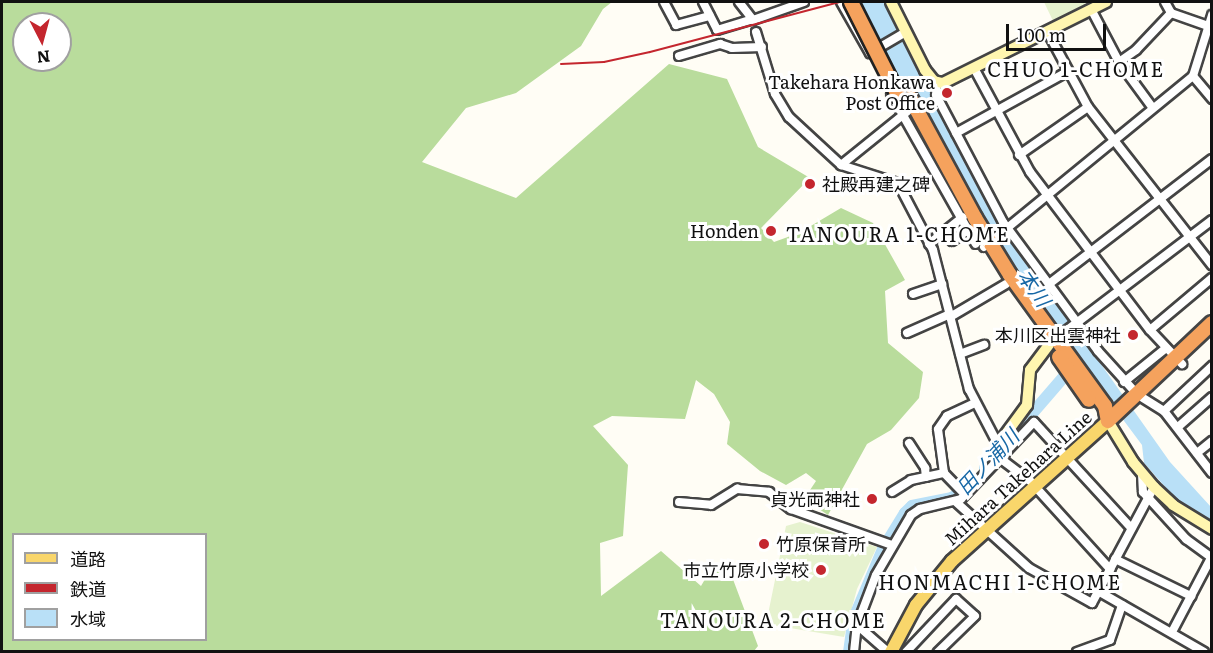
<!DOCTYPE html>
<html>
<head>
<meta charset="utf-8">
<style>
  body { margin:0 }
  #map { position:relative; width:1213px; height:653px; overflow:hidden; background:#fffdf5; font-family:Literata,"Noto Sans JP",serif }
  div>[style] { position:absolute }
  .forest>* { inset:0; background:#b9dc9c }
  .pitch>* { inset:0; background:#e6f2cf }
  .water>* { inset:0; background:#b9e0f7 }
  .river>* { height:12px; margin:-6px; padding:0 6px; transform-origin:6px; border-radius:6px; background:#b9e0f7 }
  .roads { filter:drop-shadow(2px 0 #444) drop-shadow(-2px 0 #444) drop-shadow(0 2px #444) drop-shadow(0 -2px #444) }
  .street>* { height:8px; margin:-4px; padding:0 4px; transform-origin:4px; border-radius:4px; background:#fff }
  .secondary>* { height:10px; margin:-5px; padding:0 5px; transform-origin:5px; border-radius:5px; background:#fff6b0 }
  .primary>* { height:12px; margin:-6px; padding:0 6px; transform-origin:6px; border-radius:6px; background:#f9d66b }
  .highway>* { height:14px; margin:-7px; padding:0 7px; transform-origin:7px; border-radius:7px; background:#f5a25d }
  .rail>* { height:2px; margin:-1px; padding:0 1px; transform-origin:1px; border-radius:1px; background:#c4262e }
  .bridges { filter:drop-shadow(2px 0 #222) drop-shadow(-2px 0 #222) drop-shadow(0 2px #222) drop-shadow(0 -2px #222) }
  .highway-bridge>* { height:14px; margin:-7px; padding:0 7px; transform-origin:7px; border-radius:7px; background:#f5a25d }
  .dots>* { width:16px; height:16px; translate:-50% -50%; box-sizing:border-box; border:3px solid #fff; border-radius:50% }
  span { translate:-50% -50%; white-space:nowrap; text-align:center; line-height:1.15; -webkit-text-stroke:6px #fff; paint-order:stroke }
  .poi-label { font-size:18px; color:#111 }
  .right { translate:-100% -50%; text-align:right }
  .left { translate:0 -50%; text-align:left }
  .street-label { font-size:18px; color:#111 }
  .neighbourhood-label { font-size:20px; color:#111; letter-spacing:1.5px }
  .water-label { font-size:20px; color:#1768a6; font-style:italic }
  .frame { position:absolute; inset:0; border:3px solid #111; pointer-events:none }
  .legend { position:absolute; left:12px; top:533px; width:195px; height:108px; box-sizing:border-box; background:#fff; border:2px solid #a0a0a0; margin:0; padding:8px 10px; list-style:none; font-size:18px; color:#111 }
  .legend li { display:flex; align-items:center; gap:12px; height:30px }
  .legend b { width:30px; border:2px solid #a0a0a0 }
  .north { position:absolute; left:12px; top:12px; width:60px; height:60px; box-sizing:border-box; background:#fff; border:2px solid #a0a0a0; border-radius:50%; rotate:174deg; font-size:16px; font-weight:700; line-height:24px; text-align:center; color:#111 }
  .north::after { content:''; display:block; margin:auto; width:21px; height:27px; background:#c4262e; clip-path:polygon(50% 0,100% 100%,50% 72%,0 100%) }
  .scale { position:absolute; left:1006px; top:24px; width:100px; height:27px; box-sizing:border-box; border:3px solid #111; border-top:0; padding-left:8px; font-size:18px; line-height:21px; white-space:nowrap; color:#111; -webkit-text-stroke:4px #fff; paint-order:stroke }
</style>
</head>
<body>
<div id="map">
  <div class="forest">
    <div style="clip-path:polygon(evenodd,2px 2px,612px 2px,603px 9px,581px 46px,516px 93px,466px 108px,422px 162px,516px 198px,669px 64px,727px 79px,758px 147px,810px 178px,761px 228px,774px 242px,799px 233px,841px 208px,873px 223px,905px 280px,885px 291px,888px 343px,923px 372px,919px 398px,891px 430px,867px 444px,828px 515px,804px 499px,816px 481px,806px 473px,786px 485px,760px 471px,727px 444px,730px 422px,714px 394px,696px 380px,685px 419px,612px 416px,593px 426px,628px 465px,623px 536px,600px 543px,601px 596px,661px 551px,701px 586px,714px 564px,728px 566px,758px 646px,754px 651px,2px 651px,2px 2px,24px 24px,60px 24px,60px 60px,24px 60px,24px 24px,2px 2px,14px 534px,206px 534px,206px 640px,14px 640px,14px 534px)"></div>
  </div>
  <div class="pitch">
    <div style="clip-path:polygon(1044px 2px,1084px 2px,1087px 7px,1054px 23px)"></div>
    <div style="clip-path:polygon(800px 522px,877px 547px,857px 589px,844px 637px,766px 624px,786px 526px)"></div>
  </div>
  <div class="water">
    <div style="clip-path:polygon(846px 2px,885px 2px,983px 197px,1170px 462px,1211px 507px,1211px 522px,1174px 497px,1144px 463px,1142px 445px,1031px 296px,978px 213px,912px 90px,896px 99px)"></div>
  </div>
  <div class="river">
    <div style="left:985px;top:468px;width:136px;rotate:-49.2deg"></div>
    <div style="left:849px;top:652px;width:34px;rotate:-82deg"></div>
    <div style="left:854px;top:618px;width:75px;rotate:-67.2deg"></div>
    <div style="left:883px;top:549px;width:42px;rotate:-58.6deg"></div>
    <div style="left:905px;top:513px;width:10px;rotate:-45deg"></div>
    <div style="left:912px;top:506px;width:41px;rotate:-11.3deg"></div>
    <div style="left:952px;top:498px;width:24px;rotate:-38deg"></div>
  </div>
  <div class="roads">
    <div class="street">
      <div style="left:664px;top:2px;width:26px;rotate:62deg"></div>
      <div style="left:676px;top:25px;width:35px;rotate:-15deg"></div>
      <div style="left:703px;top:2px;width:31px;rotate:63deg"></div>
      <div style="left:717px;top:30px;width:34px;rotate:-17deg"></div>
      <div style="left:739px;top:2px;width:23px;rotate:52deg"></div>
      <div style="left:753px;top:20px;width:54px;rotate:-19.4deg"></div>
      <div style="left:841px;top:2px;width:59px;rotate:60.4deg"></div>
      <div style="left:870px;top:53px;width:42px;rotate:-30.3deg"></div>
      <div style="left:1165px;top:2px;width:13px;rotate:61deg"></div>
      <div style="left:1091px;top:9px;width:60px;rotate:62.2deg"></div>
      <div style="left:1119px;top:62px;width:56px;rotate:53.7deg"></div>
      <div style="left:1047px;top:31px;width:86px;rotate:61.7deg"></div>
      <div style="left:1088px;top:107px;width:201px;rotate:51.9deg"></div>
      <div style="left:756px;top:32px;width:65px;rotate:73deg"></div>
      <div style="left:775px;top:94px;width:27px;rotate:59deg"></div>
      <div style="left:789px;top:117px;width:71px;rotate:42.7deg"></div>
      <div style="left:841px;top:165px;width:56px;rotate:17.8deg"></div>
      <div style="left:894px;top:182px;width:10px;rotate:45deg"></div>
      <div style="left:901px;top:189px;width:69px;rotate:62.3deg"></div>
      <div style="left:933px;top:250px;width:144px;rotate:75.5deg"></div>
      <div style="left:969px;top:389px;width:76px;rotate:62.4deg"></div>
      <div style="left:679px;top:56px;width:43px;rotate:-16.3deg"></div>
      <div style="left:720px;top:44px;width:13px;rotate:18deg"></div>
      <div style="left:732px;top:48px;width:30px;rotate:-2deg"></div>
      <div style="left:1119px;top:62px;width:21px;rotate:-35deg"></div>
      <div style="left:1136px;top:50px;width:51px;rotate:-46.6deg"></div>
      <div style="left:1171px;top:13px;width:42px;rotate:19.3deg"></div>
      <div style="left:974px;top:68px;width:118px;rotate:61.7deg"></div>
      <div style="left:1030px;top:172px;width:198px;rotate:52.8deg"></div>
      <div style="left:1150px;top:330px;width:47px;rotate:46.7deg"></div>
      <div style="left:1193px;top:76px;width:30px;rotate:50deg"></div>
      <div style="left:937px;top:82px;width:13px;rotate:94deg"></div>
      <div style="left:936px;top:95px;width:144px;rotate:62.2deg"></div>
      <div style="left:1003px;top:222px;width:160px;rotate:53.6deg"></div>
      <div style="left:1098px;top:351px;width:58px;rotate:47.8deg"></div>
      <div style="left:891px;top:94px;width:172px;rotate:60.5deg"></div>
      <div style="left:956px;top:133px;width:127px;rotate:-28.8deg"></div>
      <div style="left:1019px;top:155px;width:84px;rotate:-34.8deg"></div>
      <div style="left:841px;top:165px;width:86px;rotate:-38.9deg"></div>
      <div style="left:952px;top:241px;width:18px;rotate:-34deg"></div>
      <div style="left:929px;top:244px;width:43px;rotate:-38.5deg"></div>
      <div style="left:984px;top:247px;width:270px;rotate:-39.3deg"></div>
      <div style="left:1193px;top:76px;width:64px;rotate:-72.7deg"></div>
      <div style="left:1049px;top:284px;width:205px;rotate:-37.5deg"></div>
      <div style="left:913px;top:294px;width:31px;rotate:-19deg"></div>
      <div style="left:950px;top:317px;width:65px;rotate:-30.5deg"></div>
      <div style="left:1150px;top:330px;width:81px;rotate:-40deg"></div>
      <div style="left:907px;top:333px;width:47px;rotate:-23.8deg"></div>
      <div style="left:1054px;top:340px;width:198px;rotate:-37.2deg"></div>
      <div style="left:960px;top:354px;width:26px;rotate:-21deg"></div>
      <div style="left:1124px;top:382px;width:54px;rotate:-39deg"></div>
      <div style="left:1143px;top:398px;width:25px;rotate:32deg"></div>
      <div style="left:1164px;top:411px;width:78px;rotate:52.3deg"></div>
      <div style="left:1164px;top:411px;width:66px;rotate:-43.2deg"></div>
      <div style="left:1178px;top:427px;width:45px;rotate:-41.4deg"></div>
      <div style="left:909px;top:443px;width:30px;rotate:57deg"></div>
      <div style="left:925px;top:468px;width:9px;rotate:84deg"></div>
      <div style="left:1197px;top:453px;width:19px;rotate:-39deg"></div>
      <div style="left:1001px;top:459px;width:38px;rotate:37deg"></div>
      <div style="left:1031px;top:482px;width:118px;rotate:47.8deg"></div>
      <div style="left:944px;top:473px;width:44px;rotate:-97.8deg"></div>
      <div style="left:938px;top:429px;width:16px;rotate:-55deg"></div>
      <div style="left:947px;top:416px;width:31px;rotate:-25deg"></div>
      <div style="left:1142px;top:474px;width:18px;rotate:87deg"></div>
      <div style="left:1143px;top:492px;width:64px;rotate:47.5deg"></div>
      <div style="left:1186px;top:539px;width:31px;rotate:36deg"></div>
      <div style="left:892px;top:492px;width:22px;rotate:-32deg"></div>
      <div style="left:911px;top:480px;width:34px;rotate:-12deg"></div>
      <div style="left:944px;top:473px;width:30px;rotate:46deg"></div>
      <div style="left:679px;top:502px;width:32px;rotate:5deg"></div>
      <div style="left:711px;top:505px;width:31px;rotate:-32deg"></div>
      <div style="left:737px;top:489px;width:32px;rotate:5deg"></div>
      <div style="left:769px;top:492px;width:28px;rotate:38deg"></div>
      <div style="left:791px;top:509px;width:107px;rotate:19.6deg"></div>
      <div style="left:956px;top:502px;width:98px;rotate:42.1deg"></div>
      <div style="left:1029px;top:568px;width:72px;rotate:29.1deg"></div>
      <div style="left:1092px;top:603px;width:132px;rotate:-61.9deg"></div>
      <div style="left:1115px;top:559px;width:85px;rotate:26deg"></div>
      <div style="left:1098px;top:591px;width:122px;rotate:29.9deg"></div>
      <div style="left:857px;top:625px;width:41px;rotate:41.1deg"></div>
      <div style="left:1172px;top:632px;width:86px;rotate:-62.2deg"></div>
      <div style="left:854px;top:652px;width:27px;rotate:-84deg"></div>
      <div style="left:857px;top:625px;width:53px;rotate:-69.2deg"></div>
      <div style="left:876px;top:575px;width:69px;rotate:-59.7deg"></div>
      <div style="left:911px;top:515px;width:11px;rotate:-34deg"></div>
      <div style="left:920px;top:509px;width:42px;rotate:-13.7deg"></div>
      <div style="left:961px;top:499px;width:106px;rotate:-46.5deg"></div>
      <div style="left:1034px;top:422px;width:144px;rotate:47.5deg"></div>
      <div style="left:906px;top:652px;width:73px;rotate:-46.7deg"></div>
      <div style="left:956px;top:599px;width:25px;rotate:42deg"></div>
      <div style="left:975px;top:616px;width:52px;rotate:135.8deg"></div>
      <div style="left:1077px;top:652px;width:35px;rotate:-20deg"></div>
      <div style="left:1110px;top:640px;width:37px;rotate:-71deg"></div>
    </div>
    <div class="secondary">
      <div style="left:891px;top:2px;width:76px;rotate:63.4deg"></div>
      <div style="left:925px;top:70px;width:14px;rotate:51deg"></div>
      <div style="left:934px;top:81px;width:9px;rotate:13deg"></div>
      <div style="left:943px;top:83px;width:182px;rotate:-26.4deg"></div>
      <div style="left:1108px;top:421px;width:48px;rotate:58.6deg"></div>
      <div style="left:1133px;top:462px;width:33px;rotate:50deg"></div>
      <div style="left:1154px;top:487px;width:26px;rotate:43deg"></div>
      <div style="left:1173px;top:505px;width:46px;rotate:31.6deg"></div>
      <div style="left:997px;top:446px;width:51px;rotate:-53.8deg"></div>
      <div style="left:1027px;top:405px;width:35px;rotate:-85deg"></div>
      <div style="left:1030px;top:370px;width:34px;rotate:-53deg"></div>
    </div>
    <div class="primary">
      <div style="left:891px;top:652px;width:53px;rotate:-62deg"></div>
      <div style="left:916px;top:605px;width:57px;rotate:-50.7deg"></div>
      <div style="left:952px;top:561px;width:210px;rotate:-41.9deg"></div>
    </div>
    <div class="highway">
      <div style="left:907px;top:92px;width:143px;rotate:61.6deg"></div>
      <div style="left:975px;top:218px;width:67px;rotate:58.4deg"></div>
      <div style="left:1010px;top:275px;width:162px;rotate:54.1deg"></div>
      <div style="left:1105px;top:406px;width:15px;rotate:79deg"></div>
      <div style="left:1059px;top:357px;width:52px;rotate:55.1deg"></div>
      <div style="left:1108px;top:421px;width:143px;rotate:-43.3deg"></div>
    </div>
  </div>
  <div class="rail">
    <div style="left:561px;top:64px;width:43px;rotate:-2.7deg"></div>
    <div style="left:604px;top:62px;width:47px;rotate:-12.3deg"></div>
    <div style="left:650px;top:52px;width:196px;rotate:-14.8deg"></div>
  </div>
  <div class="bridges">
    <div class="highway-bridge">
      <div style="left:851px;top:2px;width:106px;rotate:63.2deg"></div>
    </div>
  </div>
  <div class="dots">
    <div style="left:947px;top:93px;background:#c4262e"></div>
    <div style="left:810px;top:184px;background:#c4262e"></div>
    <div style="left:771px;top:231px;background:#c4262e"></div>
    <div style="left:1133px;top:335px;background:#c4262e"></div>
    <div style="left:872px;top:499px;background:#c4262e"></div>
    <div style="left:764px;top:544px;background:#c4262e"></div>
    <div style="left:821px;top:570px;background:#c4262e"></div>
  </div>
  <div class="poi-label">
    <span class="right" style="left:935px;top:93px">Takehara Honkawa<br>Post Office</span>
    <span class="left" style="left:822px;top:184px">社殿再建之碑</span>
    <span class="right" style="left:759px;top:231px">Honden</span>
    <span class="right" style="left:1121px;top:335px">本川区出雲神社</span>
    <span class="right" style="left:860px;top:499px">貞光両神社</span>
    <span class="left" style="left:776px;top:544px">竹原保育所</span>
    <span class="right" style="left:809px;top:570px">市立竹原小学校</span>
  </div>
  <div class="street-label">
    <span style="left:1018px;top:478px;rotate:-42deg">Mihara Takehara Line</span>
  </div>
  <div class="neighbourhood-label">
    <span style="left:1076px;top:68px">CHUO 1-CHOME</span>
    <span style="left:898px;top:233px">TANOURA 1-CHOME</span>
    <span style="left:1000px;top:581px">HONMACHI 1-CHOME</span>
    <span style="left:773px;top:619px">TANOURA 2-CHOME</span>
  </div>
  <div class="water-label">
    <span style="left:1035px;top:287px;rotate:55deg">本川</span>
    <span style="left:987px;top:461px;rotate:-47deg">田ノ浦川</span>
  </div>
  <div class="frame"></div>
  <ul class="legend">
  <li><b style="height:8px;background:#f9d66b"></b>道路</li>
  <li><b style="height:8px;background:#c4262e"></b>鉄道</li>
  <li><b style="height:16px;background:#b9e0f7"></b>水域</li>
  </ul>
  <div class="north">N</div>
  <div class="scale">100 m</div>
</div>
</body>
</html>
